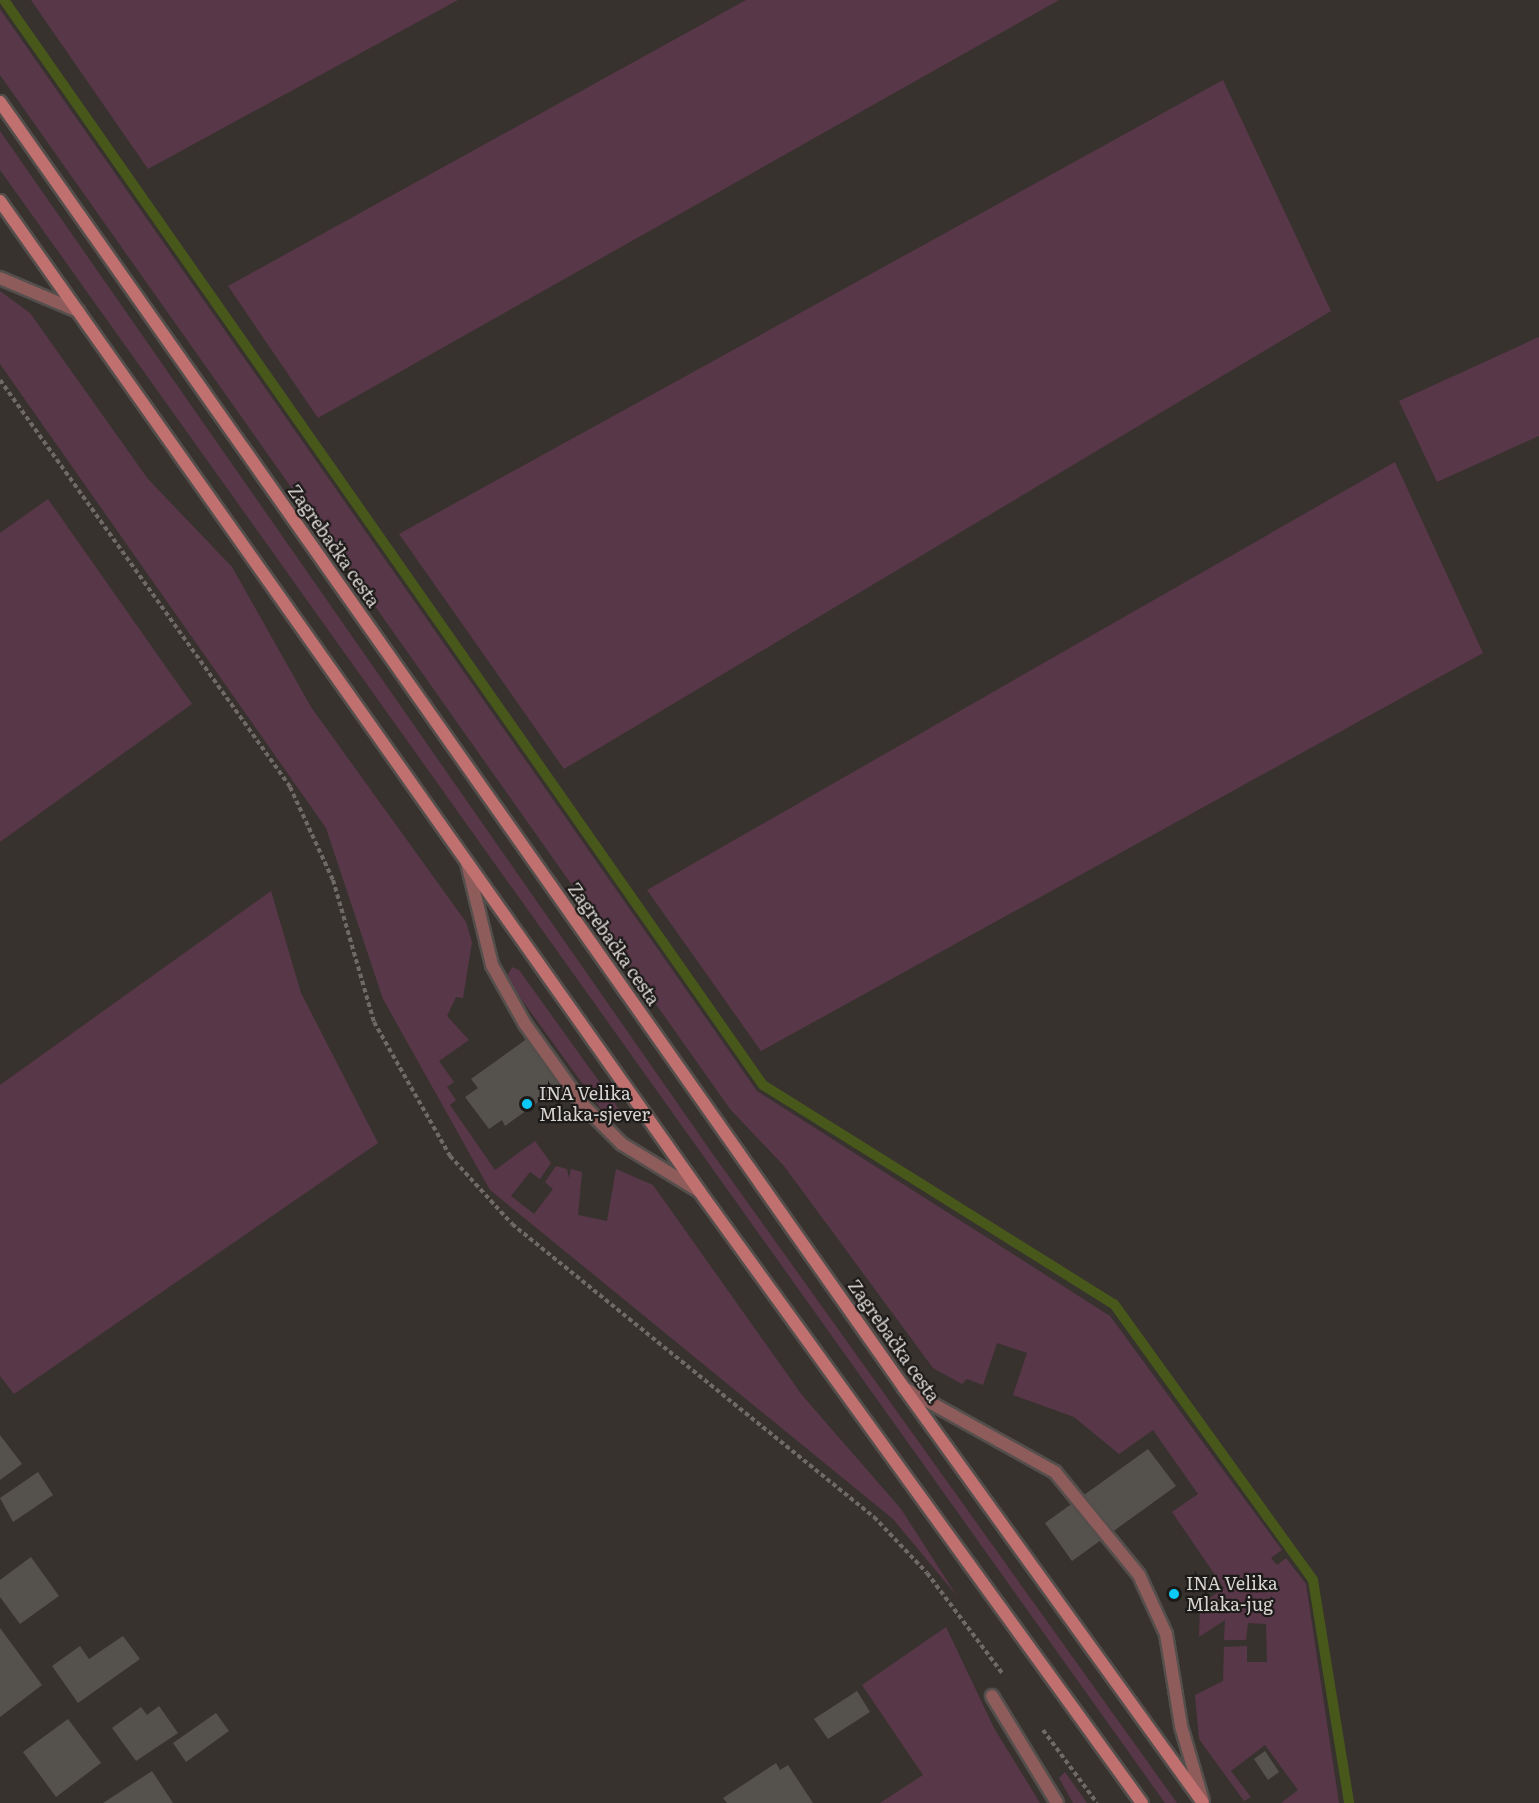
<!DOCTYPE html>
<html>
<head>
<meta charset="utf-8">
<style>
  body { margin:0 }
  #map { position:relative; width:1539px; height:1803px; overflow:hidden; background:#38322f; font-family:Literata,serif }
  div>[style] { position:absolute }
  .green>* { inset:0; background:#583748 }
  .stream>* { height:10px; margin:-5px; padding:0 5px; transform-origin:5px; border-radius:5px; background:#48581a }
  .building>* { inset:0; background:#55524d }
  .path>* { height:4px; margin-top:-2px; transform-origin:0; background:repeating-linear-gradient(90deg,#6f6a68 0 4.5px,transparent 0 7.5px) }
  .roads { filter:drop-shadow(2px 0 #544f4c) drop-shadow(-2px 0 #544f4c) drop-shadow(0 2px #544f4c) drop-shadow(0 -2px #544f4c) }
  .lane>* { height:12px; margin:-6px; padding:0 6px; transform-origin:6px; border-radius:6px; background:#8e5c5a }
  .secondary>* { height:12px; margin:-6px; padding:0 6px; transform-origin:6px; border-radius:6px; background:#c0716f }
  .dots>* { width:16px; height:16px; translate:-50% -50%; box-sizing:border-box; border:3px solid #1d1b19; border-radius:50% }
  span { translate:-50% -50%; white-space:nowrap; text-align:center; line-height:1.15; -webkit-text-stroke:4.5px #1d1b19; paint-order:stroke }
  .street-label { font-size:18px; color:#d6d3d1 }
  .poi-label { font-size:18px; color:#d6d3d1 }
  .left { translate:0 -50%; text-align:left }
</style>
</head>
<body>
<div id="map">
  <div class="green">
    <div style="clip-path:polygon(31px 0,458px 0,148px 169px)"></div>
    <div style="clip-path:polygon(746px 0,1059px 0,318px 418px,228px 286px)"></div>
    <div style="clip-path:polygon(0 9px,757px 1091px,1110px 1316px,1282px 1550px,1271px 1558px,1277px 1565px,1286px 1558px,1306px 1584px,1339px 1803px,1281px 1803px,1298px 1790px,1265px 1745px,1231px 1771px,1251px 1797px,1244px 1801px,1199px 1739px,1195px 1695px,1223px 1681px,1224px 1647px,1247px 1646px,1247px 1662px,1267px 1662px,1266px 1624px,1248px 1623px,1246px 1640px,1224px 1640px,1225px 1620px,1199px 1637px,1200px 1605px,1224px 1588px,1172px 1512px,1198px 1494px,1153px 1430px,1119px 1454px,1074px 1417px,1013px 1395px,1027px 1353px,997px 1343px,983px 1385px,967px 1379px,962px 1384px,933px 1368px,784px 1166px,730px 1109px,0 75px)"></div>
    <div style="clip-path:polygon(1223px 80px,1331px 311px,564px 769px,399px 534px)"></div>
    <div style="clip-path:polygon(0 131px,710px 1150px,1177px 1803px,1165px 1803px,0 170px)"></div>
    <div style="clip-path:polygon(0 291px,30px 313px,148px 479px,232px 567px,311px 707px,466px 922px,472px 942px,463px 998px,456px 997px,447px 1016px,469px 1040px,439px 1061px,454px 1082px,447px 1087px,456px 1100px,450px 1105px,495px 1170px,535px 1141px,551px 1163px,540px 1179px,530px 1172px,511px 1196px,534px 1214px,553px 1189px,545px 1182px,556px 1166px,567px 1169px,569px 1178px,571px 1169px,582px 1172px,578px 1215px,607px 1221px,616px 1169px,653px 1185px,802px 1395px,901px 1509px,957px 1596px,893px 1519px,490px 1190px,383px 999px,326px 828px,0 364px)"></div>
    <div style="clip-path:polygon(1539px 337px,1539px 436px,1437px 482px,1399px 401px)"></div>
    <div style="clip-path:polygon(1395px 462px,1483px 653px,761px 1051px,647px 890px)"></div>
    <div style="clip-path:polygon(48px 499px,192px 704px,0 842px,0 533px)"></div>
    <div style="clip-path:polygon(271px 891px,301px 993px,378px 1143px,14px 1394px,0 1376px,0 1085px)"></div>
    <div style="clip-path:polygon(512px 967px,519px 970px,619px 1109px,616px 1121px,608px 1119px,506px 978px)"></div>
    <div style="clip-path:polygon(946px 1627px,994px 1728px,1040px 1803px,880px 1803px,923px 1775px,862px 1685px)"></div>
    <div style="clip-path:polygon(1065px 1772px,1087px 1803px,1073px 1803px,1059px 1778px)"></div>
  </div>
  <div class="stream">
    <div style="left:4px;top:0;width:1324px;rotate:55.03deg"></div>
    <div style="left:763px;top:1085px;width:414px;rotate:32deg"></div>
    <div style="left:1114px;top:1304px;width:340px;rotate:54.2deg"></div>
    <div style="left:1313px;top:1580px;width:226px;rotate:80.8deg"></div>
  </div>
  <div class="building">
    <div style="clip-path:polygon(528px 1038px,562px 1085px,505px 1126px,502px 1120px,489px 1129px,465px 1097px,478px 1088px,471px 1079px)"></div>
    <div style="clip-path:polygon(0 1435px,22px 1464px,0 1480px)"></div>
    <div style="clip-path:polygon(1148px 1449px,1176px 1486px,1072px 1561px,1045px 1523px)"></div>
    <div style="clip-path:polygon(38px 1472px,53px 1495px,13px 1522px,0 1498px)"></div>
    <div style="clip-path:polygon(31px 1557px,59px 1596px,20px 1624px,0 1597px,0 1580px)"></div>
    <div style="clip-path:polygon(0 1628px,42px 1685px,0 1717px)"></div>
    <div style="clip-path:polygon(123px 1636px,140px 1659px,78px 1703px,52px 1666px,80px 1646px,89px 1659px)"></div>
    <div style="clip-path:polygon(857px 1691px,870px 1712px,828px 1739px,814px 1719px)"></div>
    <div style="clip-path:polygon(159px 1706px,178px 1733px,136px 1761px,112px 1728px,141px 1707px,147px 1715px)"></div>
    <div style="clip-path:polygon(216px 1713px,229px 1731px,186px 1762px,173px 1743px)"></div>
    <div style="clip-path:polygon(68px 1719px,101px 1763px,56px 1797px,23px 1752px)"></div>
    <div style="clip-path:polygon(1265px 1751px,1279px 1772px,1268px 1780px,1254px 1759px)"></div>
    <div style="clip-path:polygon(776px 1763px,780px 1770px,788px 1765px,813px 1803px,727px 1803px,723px 1798px)"></div>
    <div style="clip-path:polygon(152px 1771px,173px 1803px,103px 1803px)"></div>
  </div>
  <div class="path">
    <div style="left:0;top:380px;width:500px;rotate:54.5deg"></div>
    <div style="left:290px;top:787px;width:102px;rotate:65.2deg"></div>
    <div style="left:333px;top:880px;width:148px;rotate:73.9deg"></div>
    <div style="left:374px;top:1022px;width:154px;rotate:60.4deg"></div>
    <div style="left:450px;top:1156px;width:92px;rotate:47.6deg"></div>
    <div style="left:512px;top:1224px;width:466px;rotate:39deg"></div>
    <div style="left:874px;top:1517px;width:77px;rotate:46.6deg"></div>
    <div style="left:927px;top:1573px;width:125px;rotate:53.1deg"></div>
    <div style="left:1043px;top:1730px;width:91px;rotate:53.5deg"></div>
  </div>
  <div class="roads">
    <div class="lane">
      <div style="left:0;top:278px;width:85px;rotate:22.9deg"></div>
      <div style="left:467px;top:863px;width:105px;rotate:76.2deg"></div>
      <div style="left:492px;top:965px;width:68px;rotate:60.8deg"></div>
      <div style="left:525px;top:1024px;width:100px;rotate:54.4deg"></div>
      <div style="left:583px;top:1105px;width:55px;rotate:45deg"></div>
      <div style="left:622px;top:1144px;width:90px;rotate:31.4deg"></div>
      <div style="left:904px;top:1388px;width:173px;rotate:29.1deg"></div>
      <div style="left:1055px;top:1472px;width:133px;rotate:50.8deg"></div>
      <div style="left:1139px;top:1575px;width:65px;rotate:65.4deg"></div>
      <div style="left:1166px;top:1634px;width:93px;rotate:80.7deg"></div>
      <div style="left:1181px;top:1726px;width:78px;rotate:73.7deg"></div>
      <div style="left:992px;top:1696px;width:125px;rotate:58.7deg"></div>
    </div>
    <div class="secondary">
      <div style="left:0;top:102px;width:1572px;rotate:54.89deg"></div>
      <div style="left:904px;top:1388px;width:511px;rotate:54.23deg"></div>
      <div style="left:0;top:201px;width:1213px;rotate:54.76deg"></div>
      <div style="left:700px;top:1192px;width:754px;rotate:54.12deg"></div>
    </div>
  </div>
  <div class="dots">
    <div style="left:527px;top:1104px;background:#0bcafa"></div>
    <div style="left:1174px;top:1594px;background:#0bcafa"></div>
  </div>
  <div class="street-label">
    <span style="left:334px;top:546px;rotate:55deg">Zagrebačka cesta</span>
    <span style="left:614px;top:944px;rotate:55deg">Zagrebačka cesta</span>
    <span style="left:894px;top:1341px;rotate:55deg">Zagrebačka cesta</span>
  </div>
  <div class="poi-label">
    <span class="left" style="left:539px;top:1104px">INA Velika<br>Mlaka-sjever</span>
    <span class="left" style="left:1186px;top:1594px">INA Velika<br>Mlaka-jug</span>
  </div>
</div>
</body>
</html>
